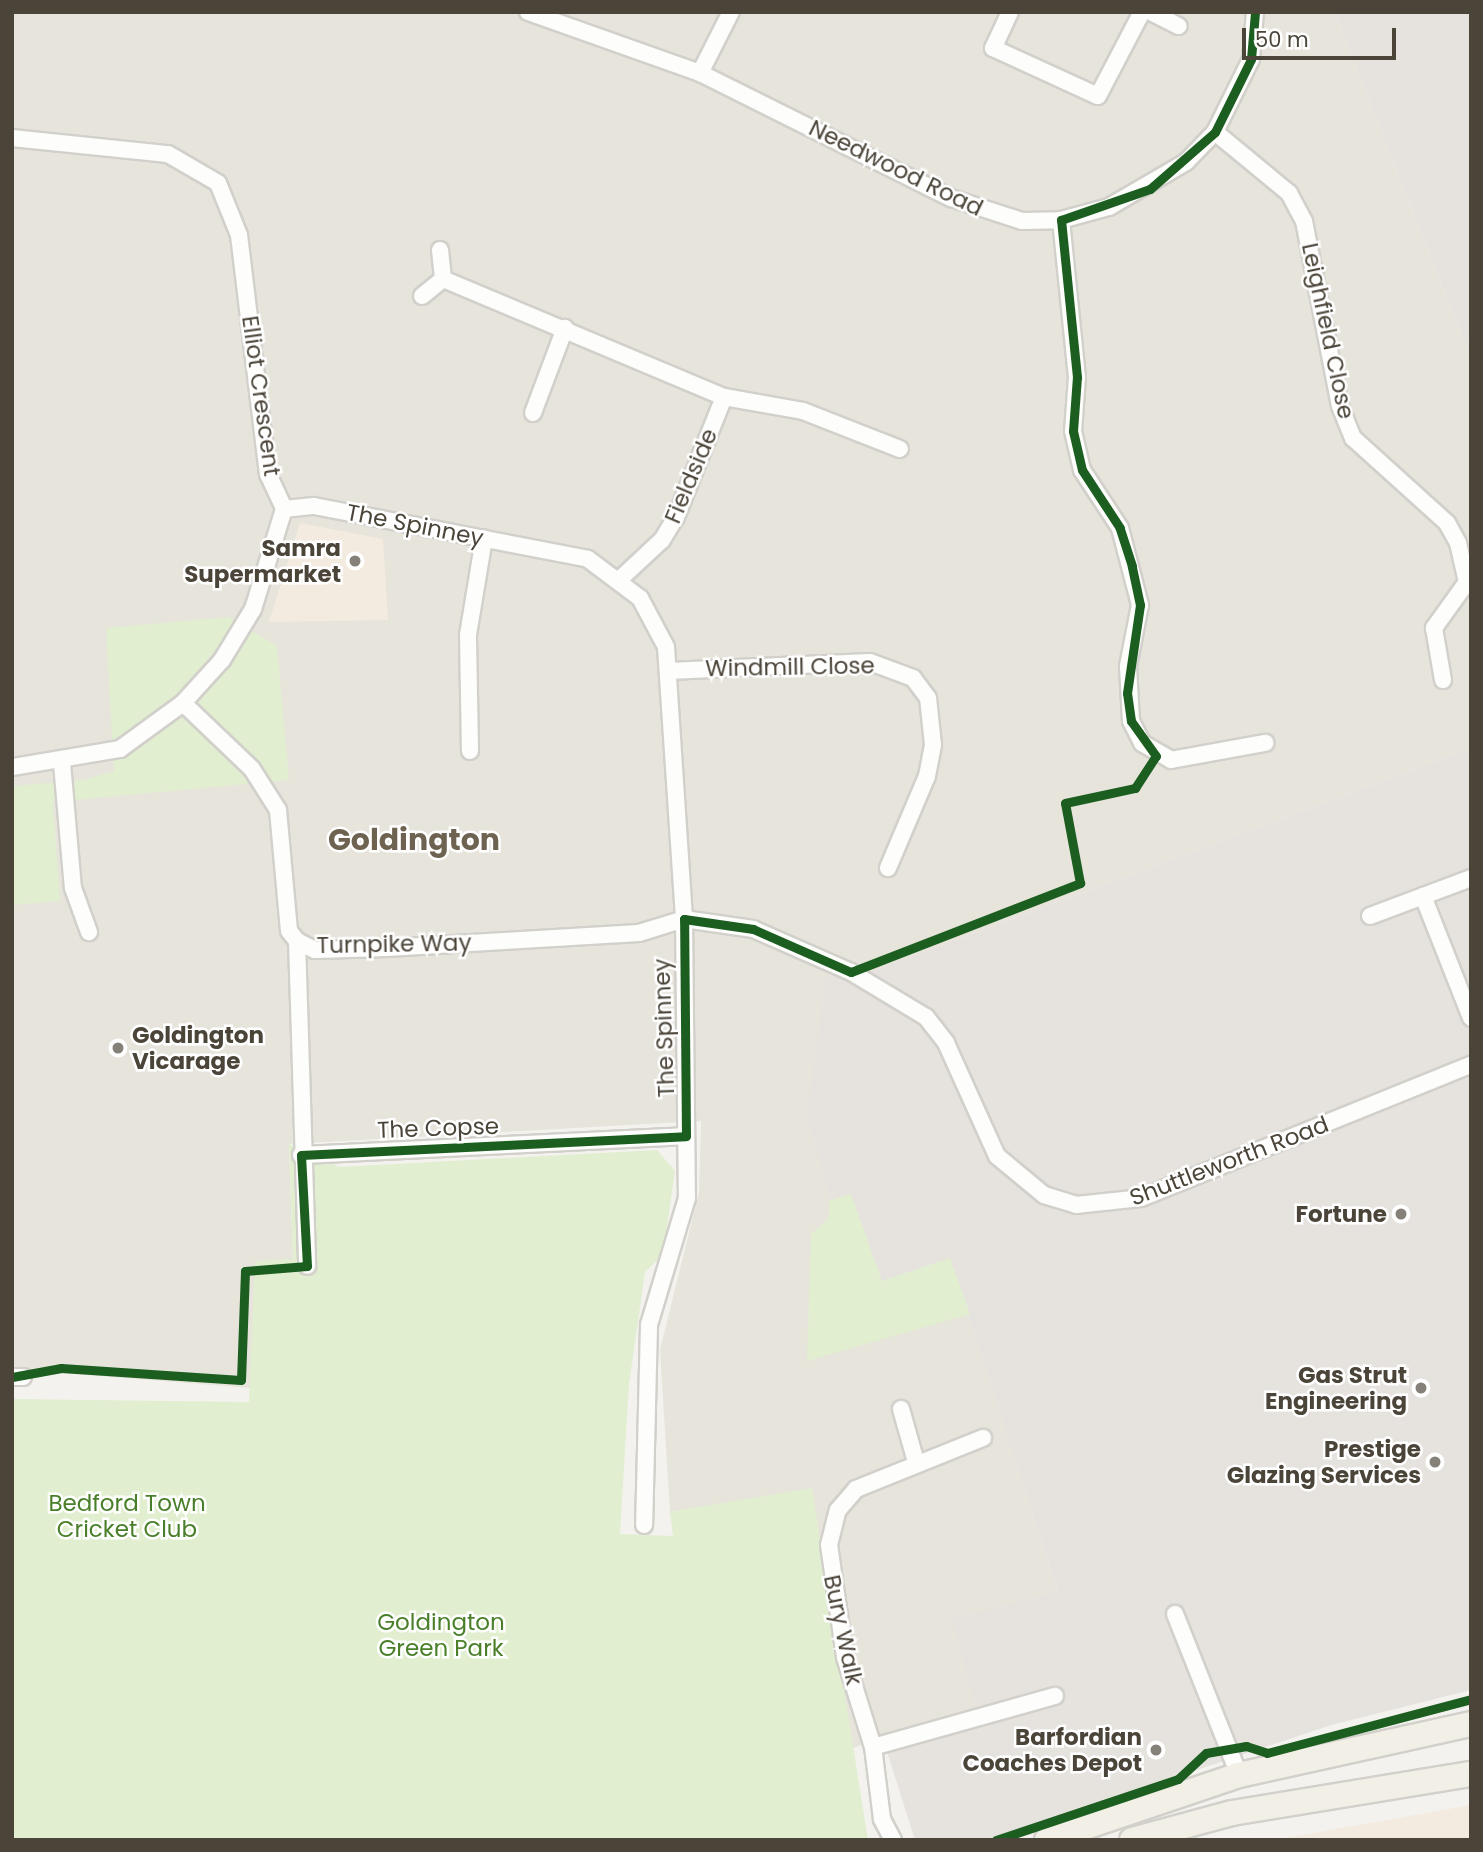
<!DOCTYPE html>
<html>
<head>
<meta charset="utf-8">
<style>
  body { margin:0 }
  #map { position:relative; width:1483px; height:1852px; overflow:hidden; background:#f4f2ee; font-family:Poppins,sans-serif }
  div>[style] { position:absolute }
  .residential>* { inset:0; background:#e7e4dc }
  .commercial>* { inset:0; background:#f3ebdf }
  .industrial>* { inset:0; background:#e6e2de }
  .green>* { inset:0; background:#e1eecf }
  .parking>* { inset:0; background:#e6e3df }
  .roads { filter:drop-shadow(2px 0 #d2d0cb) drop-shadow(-2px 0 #d2d0cb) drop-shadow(0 2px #d2d0cb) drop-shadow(0 -2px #d2d0cb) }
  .street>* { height:16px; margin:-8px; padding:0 8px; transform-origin:8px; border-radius:8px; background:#fdfdfc }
  .primary>* { height:24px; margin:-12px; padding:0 12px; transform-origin:12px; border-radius:12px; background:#f2efe6 }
  .cycleway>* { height:9px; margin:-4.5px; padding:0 4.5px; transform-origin:4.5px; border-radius:4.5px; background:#1b5e20 }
  .dots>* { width:19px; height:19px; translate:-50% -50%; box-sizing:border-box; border:4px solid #fff; border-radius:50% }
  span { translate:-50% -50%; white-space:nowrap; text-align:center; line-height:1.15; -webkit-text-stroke:5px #fff; paint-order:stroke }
  .street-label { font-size:23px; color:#4b4439 }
  .poi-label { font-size:23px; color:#4b4439; font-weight:700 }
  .right { translate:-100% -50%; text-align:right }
  .left { translate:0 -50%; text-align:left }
  .park-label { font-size:23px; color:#4a7f2a }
  .district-label { font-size:30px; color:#6e6250; font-weight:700 }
  .frame { position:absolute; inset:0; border:14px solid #4b4439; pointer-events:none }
  .scale { position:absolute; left:1242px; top:28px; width:154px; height:32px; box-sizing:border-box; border:4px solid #4b4439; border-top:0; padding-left:9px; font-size:21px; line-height:24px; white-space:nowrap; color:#4b4439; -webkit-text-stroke:5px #fff; paint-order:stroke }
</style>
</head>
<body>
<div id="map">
  <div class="residential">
    <div style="clip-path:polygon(12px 12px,1334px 12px,1471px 359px,1471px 748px,878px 969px,826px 977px,950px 1258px,1058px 1592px,976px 1707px,850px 1749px,812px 1489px,670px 1512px,660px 1350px,699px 1192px,701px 1121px,289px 1144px,293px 1259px,250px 1388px,12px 1369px)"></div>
  </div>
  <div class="commercial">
    <div style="clip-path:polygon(300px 523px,383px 539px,388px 620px,269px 622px)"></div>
    <div style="clip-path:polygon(1471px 1805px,1471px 1840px,1274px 1840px)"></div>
  </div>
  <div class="industrial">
    <div style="clip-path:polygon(1334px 12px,1471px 12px,1471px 359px)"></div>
    <div style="clip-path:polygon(1471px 748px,1471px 1690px,1331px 1725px,988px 1840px,915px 1840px,882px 1736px,976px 1707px,952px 1619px,1058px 1592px,950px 1259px,882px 1282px,852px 1195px,830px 1200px,807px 1115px,826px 976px,878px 969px)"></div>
  </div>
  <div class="green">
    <div style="clip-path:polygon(229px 617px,277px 646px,289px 780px,53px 802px,60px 901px,12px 905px,12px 786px,83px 780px,114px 771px,106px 628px)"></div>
    <div style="clip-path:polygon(289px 1144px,339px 1167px,657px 1150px,675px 1171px,663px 1255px,645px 1272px,629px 1384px,620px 1534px,673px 1536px,670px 1512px,812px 1488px,868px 1840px,12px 1840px,12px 1399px,249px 1402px,255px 1261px,293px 1259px)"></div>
    <div style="clip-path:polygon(851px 1194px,882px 1281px,950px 1258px,970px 1314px,807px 1361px,811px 1234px,828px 1220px,830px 1200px)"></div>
  </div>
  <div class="parking">
    <div style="clip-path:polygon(1440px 1604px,1457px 1648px,1356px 1708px,1304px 1725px,1280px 1656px)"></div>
    <div style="clip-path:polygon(1042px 1728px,1058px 1777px,1044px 1781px,1055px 1815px,999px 1833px,989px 1802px,917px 1825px,901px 1778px,1003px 1745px,1006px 1755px,1014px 1753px,1009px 1739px)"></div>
  </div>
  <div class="roads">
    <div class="street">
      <div style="left:528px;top:12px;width:182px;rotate:19.5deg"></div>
      <div style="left:700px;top:73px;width:280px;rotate:26.5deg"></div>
      <div style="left:951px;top:198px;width:75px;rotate:17.9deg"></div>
      <div style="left:1022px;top:221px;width:39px;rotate:-1deg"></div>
      <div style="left:1061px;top:220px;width:50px;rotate:-15.2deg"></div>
      <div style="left:1109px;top:207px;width:89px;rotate:-30.3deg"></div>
      <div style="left:1186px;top:162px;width:42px;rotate:-46deg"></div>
      <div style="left:1215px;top:132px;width:81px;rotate:-63.7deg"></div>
      <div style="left:1251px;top:59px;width:47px;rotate:-85.1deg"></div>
      <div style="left:1010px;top:12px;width:40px;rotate:115deg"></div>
      <div style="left:993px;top:48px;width:115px;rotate:24.6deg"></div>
      <div style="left:1098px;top:96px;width:95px;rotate:-62.4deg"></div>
      <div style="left:1151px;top:12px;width:31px;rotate:27deg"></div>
      <div style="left:700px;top:73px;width:68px;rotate:-63.1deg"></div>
      <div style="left:1215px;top:132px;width:96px;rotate:39.5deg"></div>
      <div style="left:1289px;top:193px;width:32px;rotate:62deg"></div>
      <div style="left:1304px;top:221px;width:188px;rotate:79deg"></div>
      <div style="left:1340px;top:406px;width:35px;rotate:68deg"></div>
      <div style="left:1353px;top:438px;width:127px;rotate:42.1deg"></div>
      <div style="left:1447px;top:523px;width:23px;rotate:61deg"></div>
      <div style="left:1458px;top:543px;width:40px;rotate:77deg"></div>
      <div style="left:1467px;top:582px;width:57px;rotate:125.7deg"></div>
      <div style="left:1434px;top:628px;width:53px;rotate:80.2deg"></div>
      <div style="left:12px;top:138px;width:157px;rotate:5.9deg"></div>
      <div style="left:168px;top:154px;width:58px;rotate:30.1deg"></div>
      <div style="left:218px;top:183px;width:56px;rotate:68deg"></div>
      <div style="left:239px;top:235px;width:241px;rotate:83.1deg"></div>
      <div style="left:268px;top:474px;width:38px;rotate:65deg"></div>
      <div style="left:284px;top:509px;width:105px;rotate:107.2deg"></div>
      <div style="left:253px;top:609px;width:60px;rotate:121.3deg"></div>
      <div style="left:222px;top:660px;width:58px;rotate:132.2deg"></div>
      <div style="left:183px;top:703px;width:78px;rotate:143.9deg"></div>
      <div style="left:120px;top:749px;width:109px;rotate:170.5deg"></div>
      <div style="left:1061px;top:220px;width:158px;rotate:84.2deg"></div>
      <div style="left:1077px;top:377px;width:54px;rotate:94.2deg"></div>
      <div style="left:1073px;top:431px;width:40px;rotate:77deg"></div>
      <div style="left:1082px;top:470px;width:69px;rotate:56.8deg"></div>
      <div style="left:1120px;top:528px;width:80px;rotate:75.4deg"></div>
      <div style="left:1140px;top:605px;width:62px;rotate:101.1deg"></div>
      <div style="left:1128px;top:666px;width:55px;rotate:86.9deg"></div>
      <div style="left:1131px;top:721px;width:25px;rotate:63deg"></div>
      <div style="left:1142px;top:743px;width:34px;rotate:30deg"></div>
      <div style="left:1171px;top:760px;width:96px;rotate:-10.3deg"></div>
      <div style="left:440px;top:250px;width:29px;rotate:84deg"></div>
      <div style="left:443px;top:279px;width:305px;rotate:22.8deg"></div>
      <div style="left:724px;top:397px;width:80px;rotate:10deg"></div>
      <div style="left:803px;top:411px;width:104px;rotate:21.4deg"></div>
      <div style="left:422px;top:296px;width:27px;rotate:-39deg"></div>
      <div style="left:533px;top:413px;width:91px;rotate:-69.4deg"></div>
      <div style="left:284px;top:509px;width:30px;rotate:-6deg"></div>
      <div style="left:314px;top:506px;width:279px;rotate:10.9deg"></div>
      <div style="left:588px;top:559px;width:65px;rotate:36.9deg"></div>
      <div style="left:640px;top:598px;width:55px;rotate:62deg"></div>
      <div style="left:666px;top:647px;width:273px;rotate:86.2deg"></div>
      <div style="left:684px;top:919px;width:279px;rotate:89.4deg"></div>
      <div style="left:687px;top:1198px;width:133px;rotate:106.7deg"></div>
      <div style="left:649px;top:1325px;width:200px;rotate:91.4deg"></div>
      <div style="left:620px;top:579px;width:57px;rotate:-42.9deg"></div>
      <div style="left:662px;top:540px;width:27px;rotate:-59deg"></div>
      <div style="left:676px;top:517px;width:129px;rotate:-68.2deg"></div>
      <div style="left:669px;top:671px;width:201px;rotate:-2.6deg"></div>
      <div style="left:870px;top:662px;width:46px;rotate:20.4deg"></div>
      <div style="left:913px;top:678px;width:25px;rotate:53deg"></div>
      <div style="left:928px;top:698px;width:47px;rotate:83.9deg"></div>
      <div style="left:933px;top:745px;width:32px;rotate:101deg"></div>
      <div style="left:927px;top:776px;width:100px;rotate:113deg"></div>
      <div style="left:183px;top:703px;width:95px;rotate:43.7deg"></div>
      <div style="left:252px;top:769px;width:49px;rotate:57.6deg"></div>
      <div style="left:278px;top:810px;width:121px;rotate:84.8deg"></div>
      <div style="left:289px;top:931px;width:13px;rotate:51deg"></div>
      <div style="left:297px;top:941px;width:20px;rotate:27deg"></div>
      <div style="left:315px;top:950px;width:72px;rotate:-1.6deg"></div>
      <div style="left:387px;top:948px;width:252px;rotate:-3.4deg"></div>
      <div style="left:639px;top:933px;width:47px;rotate:-17.3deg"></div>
      <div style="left:684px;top:919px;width:70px;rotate:8.2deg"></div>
      <div style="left:753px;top:929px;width:107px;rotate:23.7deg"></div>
      <div style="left:851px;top:972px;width:87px;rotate:31deg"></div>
      <div style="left:926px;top:1017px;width:33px;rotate:52deg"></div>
      <div style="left:946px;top:1043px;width:124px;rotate:65.7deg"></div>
      <div style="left:997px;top:1156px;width:61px;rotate:39.7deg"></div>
      <div style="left:1044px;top:1195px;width:34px;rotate:17deg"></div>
      <div style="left:1076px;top:1205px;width:65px;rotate:-6.1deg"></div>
      <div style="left:1141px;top:1198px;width:356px;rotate:-22deg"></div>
      <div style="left:470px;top:751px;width:116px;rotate:-91deg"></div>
      <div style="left:468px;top:635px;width:98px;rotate:-80.6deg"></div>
      <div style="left:62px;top:763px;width:125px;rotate:85deg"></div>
      <div style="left:73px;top:888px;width:47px;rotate:70deg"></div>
      <div style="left:1423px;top:896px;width:131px;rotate:68.5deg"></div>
      <div style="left:1370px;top:916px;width:108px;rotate:-20.6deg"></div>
      <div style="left:297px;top:941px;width:325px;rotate:88.2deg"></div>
      <div style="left:301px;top:1155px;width:385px;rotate:-2.8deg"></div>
      <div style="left:12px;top:1377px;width:11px"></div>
      <div style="left:901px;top:1409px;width:55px;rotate:74.2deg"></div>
      <div style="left:1175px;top:1614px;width:173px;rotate:68.3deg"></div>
      <div style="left:873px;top:1747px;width:189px;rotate:-15.7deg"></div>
      <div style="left:893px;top:1840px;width:24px;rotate:-118deg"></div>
      <div style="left:882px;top:1819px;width:73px;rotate:-97.1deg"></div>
      <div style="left:873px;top:1747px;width:94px;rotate:-107.3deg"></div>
      <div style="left:845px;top:1657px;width:113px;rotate:-98.1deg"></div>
      <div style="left:829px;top:1545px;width:36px;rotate:-76deg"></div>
      <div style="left:838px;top:1510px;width:28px;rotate:-49deg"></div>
      <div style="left:856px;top:1489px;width:137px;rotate:-21.9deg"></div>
    </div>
    <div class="primary">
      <div style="left:1047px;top:1840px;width:203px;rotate:-18.7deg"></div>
      <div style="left:1239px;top:1775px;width:238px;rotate:-12.4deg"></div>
      <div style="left:1132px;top:1840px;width:104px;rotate:-15.1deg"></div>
      <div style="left:1232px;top:1813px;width:242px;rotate:-9.3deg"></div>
    </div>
  </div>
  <div class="cycleway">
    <div style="left:12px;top:1377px;width:50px;rotate:-10.4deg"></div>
    <div style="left:61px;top:1368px;width:180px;rotate:3.8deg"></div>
    <div style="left:241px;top:1380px;width:109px;rotate:-87.9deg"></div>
    <div style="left:245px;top:1271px;width:62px;rotate:-4.6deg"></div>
    <div style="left:307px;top:1266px;width:111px;rotate:-93.1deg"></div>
    <div style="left:301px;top:1155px;width:385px;rotate:-2.8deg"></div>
    <div style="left:686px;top:1136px;width:217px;rotate:-90.5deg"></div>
    <div style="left:684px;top:919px;width:70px;rotate:8.2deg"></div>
    <div style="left:753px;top:929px;width:107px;rotate:23.7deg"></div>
    <div style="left:851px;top:972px;width:246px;rotate:-21.2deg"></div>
    <div style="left:1080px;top:883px;width:81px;rotate:-100.6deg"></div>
    <div style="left:1065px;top:803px;width:72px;rotate:-12.1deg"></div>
    <div style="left:1135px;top:788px;width:38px;rotate:-57deg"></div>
    <div style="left:1156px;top:756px;width:43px;rotate:-125.5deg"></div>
    <div style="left:1131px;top:721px;width:28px;rotate:-98deg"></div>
    <div style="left:1127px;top:693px;width:89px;rotate:-81.6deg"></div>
    <div style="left:1140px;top:605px;width:40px;rotate:-102deg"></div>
    <div style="left:1132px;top:566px;width:40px;rotate:-108deg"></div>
    <div style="left:1120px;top:528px;width:69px;rotate:-123.2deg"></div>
    <div style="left:1082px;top:470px;width:40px;rotate:-103deg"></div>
    <div style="left:1073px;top:431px;width:54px;rotate:-85.8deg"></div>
    <div style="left:1077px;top:377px;width:158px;rotate:-95.8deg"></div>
    <div style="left:1061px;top:220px;width:94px;rotate:-19.2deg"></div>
    <div style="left:1150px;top:189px;width:86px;rotate:-41.2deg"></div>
    <div style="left:1215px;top:132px;width:81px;rotate:-63.7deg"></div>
    <div style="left:1251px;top:59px;width:47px;rotate:-85.1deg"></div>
    <div style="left:996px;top:1840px;width:192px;rotate:-18.5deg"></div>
    <div style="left:1178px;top:1779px;width:38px;rotate:-43deg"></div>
    <div style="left:1206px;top:1753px;width:41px;rotate:-9.9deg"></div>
    <div style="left:1246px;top:1746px;width:22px;rotate:18deg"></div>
    <div style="left:1267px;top:1753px;width:211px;rotate:-14.8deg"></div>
  </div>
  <div class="dots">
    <div style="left:355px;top:561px;background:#868178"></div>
    <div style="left:118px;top:1048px;background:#868178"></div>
    <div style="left:1401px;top:1214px;background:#868178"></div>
    <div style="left:1421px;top:1388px;background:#868178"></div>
    <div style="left:1435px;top:1462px;background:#868178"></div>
    <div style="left:1156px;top:1750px;background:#868178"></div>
  </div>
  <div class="street-label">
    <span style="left:896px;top:168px;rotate:26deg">Needwood Road</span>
    <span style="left:1328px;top:331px;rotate:78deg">Leighfield Close</span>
    <span style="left:261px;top:396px;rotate:82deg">Elliot Crescent</span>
    <span style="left:691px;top:476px;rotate:-67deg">Fieldside</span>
    <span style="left:415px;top:525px;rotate:11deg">The Spinney</span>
    <span style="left:790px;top:667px;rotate:-1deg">Windmill Close</span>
    <span style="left:394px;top:944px;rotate:-1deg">Turnpike Way</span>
    <span style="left:664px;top:1028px;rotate:-92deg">The Spinney</span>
    <span style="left:438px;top:1128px;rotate:-2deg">The Copse</span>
    <span style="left:1229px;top:1161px;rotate:-21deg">Shuttleworth Road</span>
    <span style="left:843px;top:1630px;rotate:78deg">Bury Walk</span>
  </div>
  <div class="poi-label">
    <span class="right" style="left:341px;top:561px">Samra<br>Supermarket</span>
    <span class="left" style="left:132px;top:1048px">Goldington<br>Vicarage</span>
    <span class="right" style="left:1387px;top:1214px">Fortune</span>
    <span class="right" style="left:1407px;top:1388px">Gas Strut<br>Engineering</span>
    <span class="right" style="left:1421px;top:1462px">Prestige<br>Glazing Services</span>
    <span class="right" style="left:1142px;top:1750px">Barfordian<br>Coaches Depot</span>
  </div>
  <div class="park-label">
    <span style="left:127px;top:1516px">Bedford Town<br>Cricket Club</span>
    <span style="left:441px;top:1635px">Goldington<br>Green Park</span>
  </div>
  <div class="district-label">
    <span style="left:414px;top:840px">Goldington</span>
  </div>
  <div class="frame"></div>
  <div class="scale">50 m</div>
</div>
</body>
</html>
